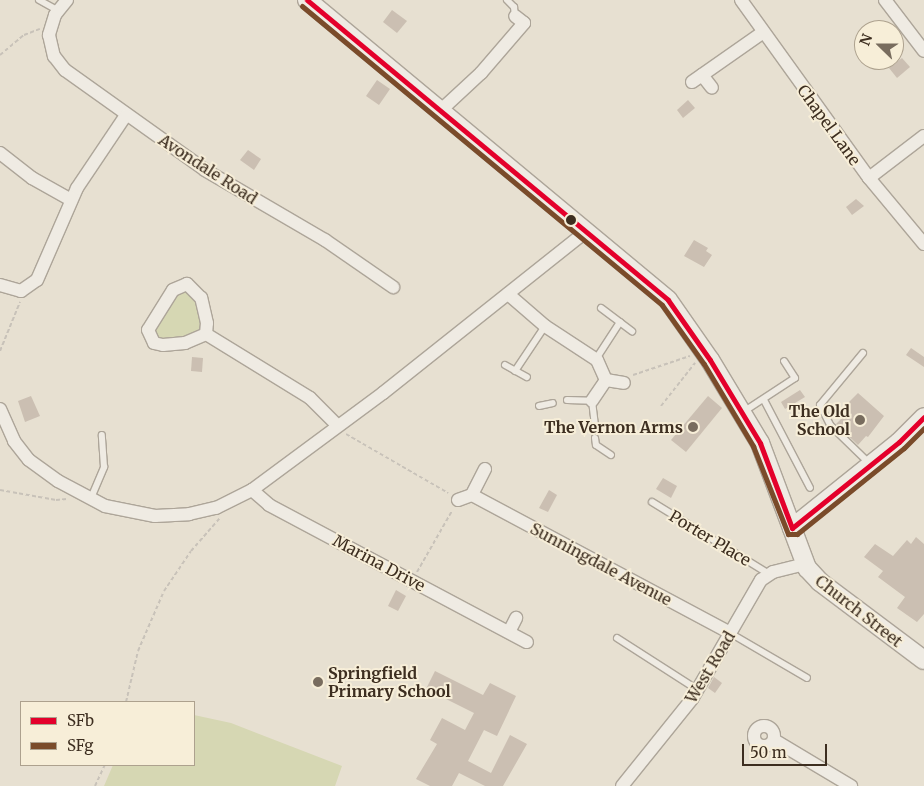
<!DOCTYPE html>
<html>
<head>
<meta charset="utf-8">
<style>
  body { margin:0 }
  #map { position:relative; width:924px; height:786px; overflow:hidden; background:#e7e0d1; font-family:Merriweather,serif }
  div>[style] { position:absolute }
  .green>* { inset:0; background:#d6d7b3 }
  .building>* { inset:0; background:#cbbfb2 }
  .path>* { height:2px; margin-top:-1px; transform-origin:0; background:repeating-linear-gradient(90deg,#c8c2b9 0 4px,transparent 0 6.5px) }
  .roads { filter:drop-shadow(1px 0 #ada599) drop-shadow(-1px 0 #ada599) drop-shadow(0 1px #ada599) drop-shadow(0 -1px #ada599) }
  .lane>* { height:6px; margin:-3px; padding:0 3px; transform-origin:3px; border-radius:3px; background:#efebe3 }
  .street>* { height:12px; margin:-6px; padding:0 6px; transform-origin:6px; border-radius:6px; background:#efebe3 }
  .street>.ring { margin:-6px; padding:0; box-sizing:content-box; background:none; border:12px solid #efebe3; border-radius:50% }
  .secondary>* { height:18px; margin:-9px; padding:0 9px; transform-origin:9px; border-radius:9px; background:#efebe3 }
  .bus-1>* { height:5px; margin:-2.5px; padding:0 2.5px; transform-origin:2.5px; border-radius:2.5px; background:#e4002b }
  .bus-2>* { height:5px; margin:-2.5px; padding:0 2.5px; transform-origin:2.5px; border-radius:2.5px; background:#7a4b2a }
  .dots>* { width:14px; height:14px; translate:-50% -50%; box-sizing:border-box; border:2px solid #f7eed8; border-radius:50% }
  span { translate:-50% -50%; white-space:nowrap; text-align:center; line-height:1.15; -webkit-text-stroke:4px #f7eed8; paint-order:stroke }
  .street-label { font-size:16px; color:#3d2e20 }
  .poi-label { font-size:16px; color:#3d2e20; font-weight:700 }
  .right { translate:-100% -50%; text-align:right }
  .left { translate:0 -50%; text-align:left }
  .legend { position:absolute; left:20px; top:701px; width:175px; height:65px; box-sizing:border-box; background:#f7eed8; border:1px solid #ada18e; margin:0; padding:6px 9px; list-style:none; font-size:15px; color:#3d2e20 }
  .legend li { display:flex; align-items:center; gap:10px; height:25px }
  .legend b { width:25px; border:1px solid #ada18e }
  .north { position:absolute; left:854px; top:20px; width:50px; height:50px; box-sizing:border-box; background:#f7eed8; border:1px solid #ada18e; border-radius:50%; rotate:292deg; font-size:14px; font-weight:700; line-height:20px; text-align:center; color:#3d2e20 }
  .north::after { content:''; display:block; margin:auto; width:18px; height:22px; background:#786c5e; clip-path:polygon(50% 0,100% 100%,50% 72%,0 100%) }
  .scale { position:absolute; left:742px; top:744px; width:85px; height:22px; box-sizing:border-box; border:2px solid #3d2e20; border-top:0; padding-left:6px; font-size:15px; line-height:18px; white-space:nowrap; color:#3d2e20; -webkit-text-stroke:4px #f7eed8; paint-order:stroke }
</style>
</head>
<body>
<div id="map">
  <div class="green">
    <div style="clip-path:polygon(181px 288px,194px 295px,201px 327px,190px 337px,164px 341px,156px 337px,155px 325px)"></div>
    <div style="clip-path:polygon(194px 715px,231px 723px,342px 766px,335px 786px,104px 786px,113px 765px,194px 765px)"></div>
  </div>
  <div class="building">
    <div style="clip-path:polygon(392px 10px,407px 21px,397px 33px,383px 22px)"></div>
    <div style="clip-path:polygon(902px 58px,910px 67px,897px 78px,889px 68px)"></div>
    <div style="clip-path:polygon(377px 80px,390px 89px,379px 105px,366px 96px)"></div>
    <div style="clip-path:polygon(688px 100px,695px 108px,683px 118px,677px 110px)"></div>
    <div style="clip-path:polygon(248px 150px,261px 159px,254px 170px,240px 160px)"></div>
    <div style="clip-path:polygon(856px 199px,864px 206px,852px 215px,846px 207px)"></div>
    <div style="clip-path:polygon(694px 240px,708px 248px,706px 251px,712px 255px,704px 267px,684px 256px)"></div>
    <div style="clip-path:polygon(911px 348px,924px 357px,924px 367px,906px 355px)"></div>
    <div style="clip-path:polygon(192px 357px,203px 358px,202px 372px,191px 371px)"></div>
    <div style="clip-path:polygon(800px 390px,805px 397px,785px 409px,781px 402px)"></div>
    <div style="clip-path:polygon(858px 393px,884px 416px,868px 437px,866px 436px,858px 445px,836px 424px,843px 417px,838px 413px)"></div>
    <div style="clip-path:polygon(31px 396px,40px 416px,25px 422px,18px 401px)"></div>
    <div style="clip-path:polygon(708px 396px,722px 408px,686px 452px,671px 440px)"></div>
    <div style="clip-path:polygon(663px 478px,677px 486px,671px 498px,656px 489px)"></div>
    <div style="clip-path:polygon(549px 490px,557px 495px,548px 512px,539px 508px)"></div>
    <div style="clip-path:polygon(916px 537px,924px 544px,924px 614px,917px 622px,897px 608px,905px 597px,878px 577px,883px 571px,864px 557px,875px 544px,893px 556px,907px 540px,911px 544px)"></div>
    <div style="clip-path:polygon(396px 590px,406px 596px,398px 611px,388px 606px)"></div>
    <div style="clip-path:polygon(435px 671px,483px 695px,490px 683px,516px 696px,497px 736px,484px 730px,468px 761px,491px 773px,510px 735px,527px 744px,503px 786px,485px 786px,459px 773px,452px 786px,430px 786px,416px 779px,437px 744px,430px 740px,442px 718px,465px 730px,474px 713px,426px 689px)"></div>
    <div style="clip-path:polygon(714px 677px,722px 683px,715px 693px,708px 688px)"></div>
  </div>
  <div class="path">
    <div style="left:0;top:55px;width:31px;rotate:-40deg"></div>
    <div style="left:24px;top:35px;width:17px;rotate:-21deg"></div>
    <div style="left:0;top:351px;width:53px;rotate:-67.8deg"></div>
    <div style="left:633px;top:375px;width:60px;rotate:-18.4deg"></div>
    <div style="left:661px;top:406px;width:55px;rotate:-51.7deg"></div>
    <div style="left:346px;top:434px;width:118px;rotate:30deg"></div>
    <div style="left:0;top:490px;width:57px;rotate:10.1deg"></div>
    <div style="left:56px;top:500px;width:11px;rotate:-5deg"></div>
    <div style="left:417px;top:572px;width:70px;rotate:-60.2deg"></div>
    <div style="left:126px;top:702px;width:52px;rotate:-76.8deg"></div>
    <div style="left:138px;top:651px;width:65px;rotate:-66.6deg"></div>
    <div style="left:164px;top:591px;width:48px;rotate:-56deg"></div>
    <div style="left:191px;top:551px;width:43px;rotate:-48.8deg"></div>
    <div style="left:95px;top:786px;width:23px;rotate:-65deg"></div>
  </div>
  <div class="roads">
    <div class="lane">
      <div style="left:39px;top:0;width:21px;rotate:29deg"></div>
      <div style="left:507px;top:0;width:10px;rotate:45deg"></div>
      <div style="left:514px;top:7px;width:9px;rotate:84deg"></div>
      <div style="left:601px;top:308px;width:39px;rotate:37deg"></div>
      <div style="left:863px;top:353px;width:67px;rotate:129.6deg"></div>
      <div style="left:820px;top:405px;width:22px;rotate:63deg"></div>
      <div style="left:830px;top:425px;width:54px;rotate:44.3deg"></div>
      <div style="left:596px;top:359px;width:44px;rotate:-57deg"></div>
      <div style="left:505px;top:365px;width:25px;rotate:29deg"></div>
      <div style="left:515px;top:371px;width:54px;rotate:-56.3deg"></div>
      <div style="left:567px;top:400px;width:25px;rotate:2deg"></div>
      <div style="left:592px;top:401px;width:23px;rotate:83deg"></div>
      <div style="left:764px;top:400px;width:99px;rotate:62.4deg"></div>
      <div style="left:539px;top:406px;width:14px;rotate:-12deg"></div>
      <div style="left:743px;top:412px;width:62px;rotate:-33.2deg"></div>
      <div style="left:795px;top:378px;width:20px;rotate:-123deg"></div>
      <div style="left:595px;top:438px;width:7px;rotate:82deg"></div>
      <div style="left:596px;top:445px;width:18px;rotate:34deg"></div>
      <div style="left:91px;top:498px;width:34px;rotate:-67deg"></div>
      <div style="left:104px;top:467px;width:32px;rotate:-94deg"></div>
      <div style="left:652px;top:502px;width:137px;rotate:31.6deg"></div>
      <div style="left:730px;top:633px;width:89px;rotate:30.3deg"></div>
      <div style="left:617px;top:638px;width:96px;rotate:32.7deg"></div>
    </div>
    <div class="street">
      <div style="left:67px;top:0;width:19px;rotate:129deg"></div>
      <div style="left:55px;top:15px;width:21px;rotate:107deg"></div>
      <div style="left:49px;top:35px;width:22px;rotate:77deg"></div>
      <div style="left:54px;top:56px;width:18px;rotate:52deg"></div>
      <div style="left:65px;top:70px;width:172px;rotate:35.5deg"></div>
      <div style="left:205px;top:170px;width:139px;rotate:30.3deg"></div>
      <div style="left:325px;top:240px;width:83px;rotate:34.7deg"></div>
      <div style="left:741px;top:0;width:219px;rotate:54.3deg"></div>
      <div style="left:869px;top:178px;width:86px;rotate:50.2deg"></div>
      <div style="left:885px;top:0;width:64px;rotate:52.6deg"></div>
      <div style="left:702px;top:75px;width:16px;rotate:52deg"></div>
      <div style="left:692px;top:82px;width:85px;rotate:-35deg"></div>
      <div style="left:440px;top:111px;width:56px;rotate:-42.8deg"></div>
      <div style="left:481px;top:73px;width:66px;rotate:-49.3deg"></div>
      <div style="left:524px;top:23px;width:11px;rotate:-142deg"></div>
      <div style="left:0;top:153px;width:41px;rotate:38deg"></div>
      <div style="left:32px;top:178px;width:45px;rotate:29.4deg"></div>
      <div style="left:869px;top:178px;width:69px;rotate:-37.4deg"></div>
      <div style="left:0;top:285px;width:22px;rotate:16deg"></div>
      <div style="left:21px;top:291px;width:19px;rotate:-35deg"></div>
      <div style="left:37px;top:280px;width:100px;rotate:-66.5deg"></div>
      <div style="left:77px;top:188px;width:88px;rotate:-56.1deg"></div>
      <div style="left:508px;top:294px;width:49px;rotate:40.9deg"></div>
      <div style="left:545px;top:326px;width:62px;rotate:33.2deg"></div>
      <div style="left:597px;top:360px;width:22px;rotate:66deg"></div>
      <div style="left:606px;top:380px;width:25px;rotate:124deg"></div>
      <div style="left:206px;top:334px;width:11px;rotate:-85deg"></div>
      <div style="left:207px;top:323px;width:26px;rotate:-103deg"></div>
      <div style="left:201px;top:298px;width:20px;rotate:-135deg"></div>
      <div style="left:187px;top:284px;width:15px;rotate:157deg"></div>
      <div style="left:173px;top:290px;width:47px;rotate:122deg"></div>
      <div style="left:148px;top:330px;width:14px;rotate:65deg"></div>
      <div style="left:154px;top:343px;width:9px;rotate:13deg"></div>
      <div style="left:163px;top:345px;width:22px;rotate:-5deg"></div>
      <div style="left:185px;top:343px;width:23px;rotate:-23deg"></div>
      <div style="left:206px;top:334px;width:122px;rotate:31.6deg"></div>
      <div style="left:310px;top:398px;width:38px;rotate:45deg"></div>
      <div style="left:606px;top:380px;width:18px;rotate:9deg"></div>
      <div style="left:0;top:409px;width:35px;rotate:66deg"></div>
      <div style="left:14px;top:441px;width:24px;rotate:52deg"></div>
      <div style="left:29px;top:460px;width:36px;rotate:36deg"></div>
      <div style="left:58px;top:481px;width:53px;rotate:28deg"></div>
      <div style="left:105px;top:506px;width:51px;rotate:11.3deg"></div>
      <div style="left:155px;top:516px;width:34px;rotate:-3deg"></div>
      <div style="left:189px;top:514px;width:28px;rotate:-13deg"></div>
      <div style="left:216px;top:508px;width:40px;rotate:-26.6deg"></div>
      <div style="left:252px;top:490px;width:163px;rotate:-36.5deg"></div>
      <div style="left:383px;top:393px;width:262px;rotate:-38.5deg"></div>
      <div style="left:485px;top:469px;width:29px;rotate:117deg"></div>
      <div style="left:472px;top:495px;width:293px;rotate:28.1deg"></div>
      <div style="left:252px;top:490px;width:23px;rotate:41deg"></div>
      <div style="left:269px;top:505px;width:292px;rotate:28deg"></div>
      <div style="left:458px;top:500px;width:15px;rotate:-20deg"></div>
      <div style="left:509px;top:632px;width:16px;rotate:-63deg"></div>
      <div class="ring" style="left:754px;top:726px;width:8px;height:8px"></div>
      <div style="left:774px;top:740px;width:90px;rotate:30.9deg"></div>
      <div style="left:622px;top:786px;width:112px;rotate:-51.2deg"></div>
      <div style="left:692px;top:699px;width:138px;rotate:-59.9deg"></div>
      <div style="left:761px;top:580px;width:14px;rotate:-34deg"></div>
      <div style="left:773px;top:572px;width:32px;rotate:-14deg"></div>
    </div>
    <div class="secondary">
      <div style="left:307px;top:0;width:469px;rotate:39.7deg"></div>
      <div style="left:668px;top:300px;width:73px;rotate:55deg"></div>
      <div style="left:710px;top:360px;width:97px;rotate:58.9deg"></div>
      <div style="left:760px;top:443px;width:134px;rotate:69.4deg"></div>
      <div style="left:807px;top:568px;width:19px;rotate:47deg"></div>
      <div style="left:820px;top:582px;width:130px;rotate:36.9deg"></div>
      <div style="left:792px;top:528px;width:137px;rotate:-38.8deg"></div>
      <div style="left:899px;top:442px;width:35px;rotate:-45deg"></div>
    </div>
  </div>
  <div class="bus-1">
    <div style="left:307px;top:0;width:469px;rotate:39.7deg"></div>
    <div style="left:668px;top:300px;width:73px;rotate:55deg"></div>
    <div style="left:710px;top:360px;width:97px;rotate:58.9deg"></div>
    <div style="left:760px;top:443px;width:91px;rotate:69.4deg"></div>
    <div style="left:792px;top:528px;width:137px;rotate:-38.8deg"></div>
    <div style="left:899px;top:442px;width:35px;rotate:-45deg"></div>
  </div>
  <div class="bus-2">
    <div style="left:302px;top:6px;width:468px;rotate:39.7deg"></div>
    <div style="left:662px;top:305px;width:72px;rotate:54.6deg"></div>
    <div style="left:704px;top:364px;width:96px;rotate:59.1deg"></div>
    <div style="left:753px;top:446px;width:95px;rotate:68.3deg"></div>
    <div style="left:788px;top:534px;width:9px"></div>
    <div style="left:797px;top:534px;width:137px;rotate:-38.8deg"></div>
    <div style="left:904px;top:448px;width:28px;rotate:-45deg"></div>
  </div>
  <div class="dots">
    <div style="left:571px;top:220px;background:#3d2e20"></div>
    <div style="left:860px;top:420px;background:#786c5e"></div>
    <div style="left:693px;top:427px;background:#786c5e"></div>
    <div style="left:318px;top:682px;background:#786c5e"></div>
  </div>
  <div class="street-label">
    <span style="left:829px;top:125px;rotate:54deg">Chapel Lane</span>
    <span style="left:208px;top:169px;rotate:33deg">Avondale Road</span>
    <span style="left:710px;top:538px;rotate:31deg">Porter Place</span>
    <span style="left:379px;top:563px;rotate:28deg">Marina Drive</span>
    <span style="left:601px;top:564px;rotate:28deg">Sunningdale Avenue</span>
    <span style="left:859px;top:611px;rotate:38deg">Church Street</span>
    <span style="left:710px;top:667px;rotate:-59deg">West Road</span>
  </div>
  <div class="poi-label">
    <span class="right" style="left:850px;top:420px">The Old<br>School</span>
    <span class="right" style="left:683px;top:427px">The Vernon Arms</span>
    <span class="left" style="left:328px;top:682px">Springfield<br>Primary School</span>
  </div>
  <ul class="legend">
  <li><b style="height:6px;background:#e4002b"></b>SFb</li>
  <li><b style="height:6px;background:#7a4b2a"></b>SFg</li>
  </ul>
  <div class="north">N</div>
  <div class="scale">50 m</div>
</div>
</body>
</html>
